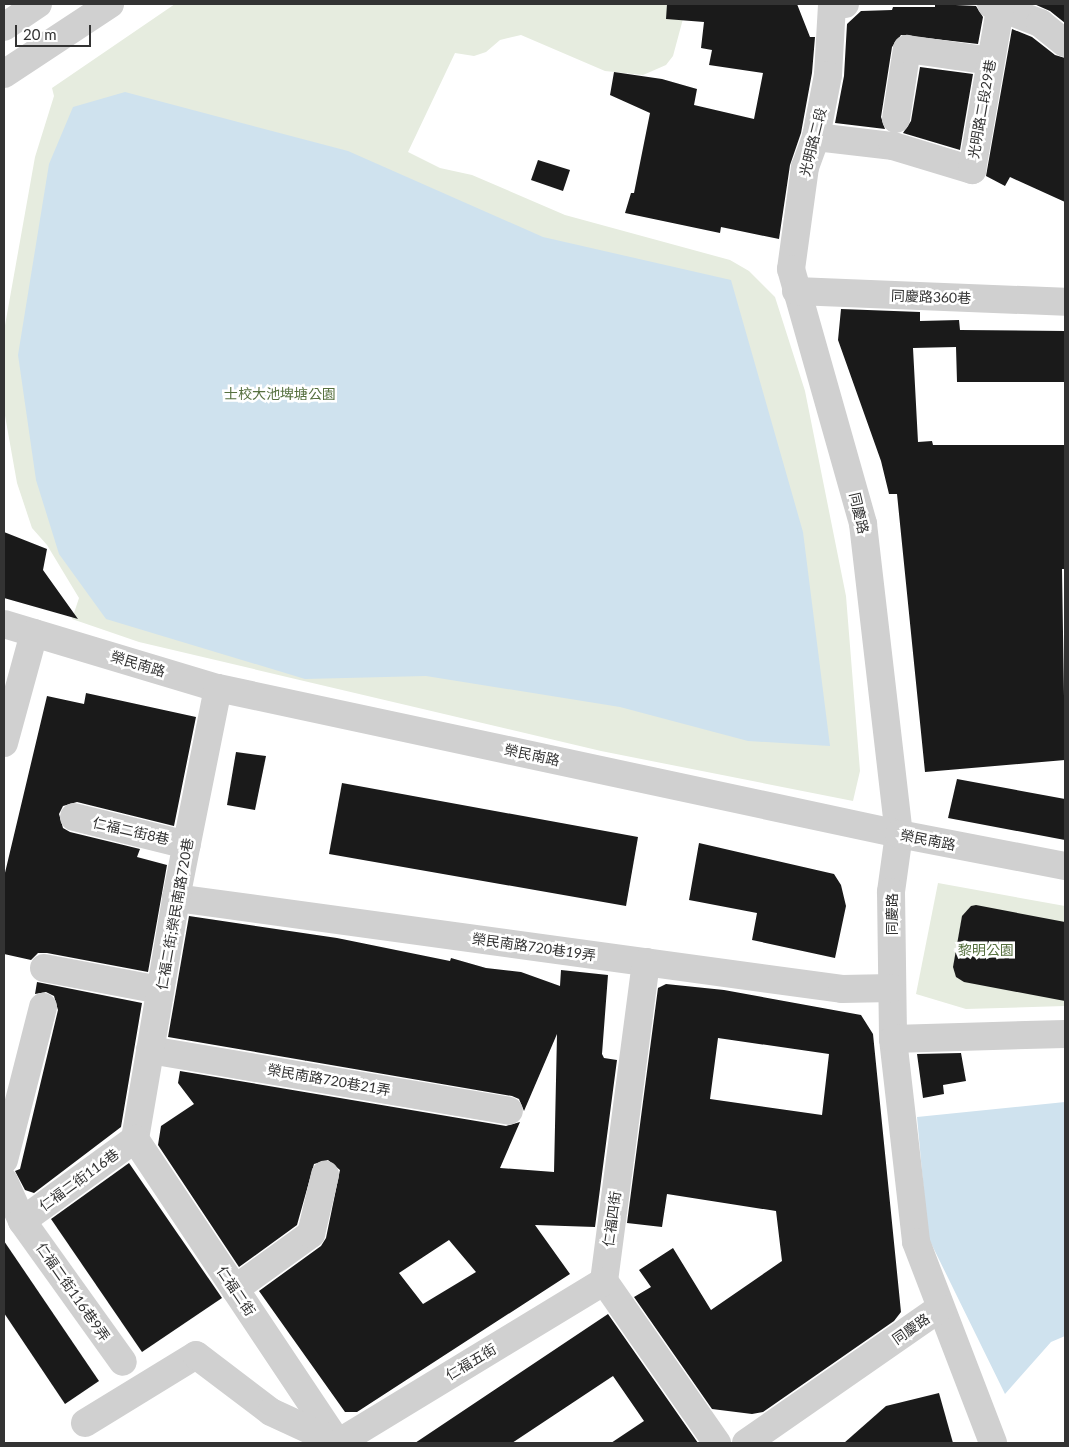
<!DOCTYPE html>
<html>
<head>
<meta charset="utf-8">
<style>
  body { margin:0 }
  #map { position:relative; width:1069px; height:1447px; overflow:hidden; background:#fff; font-family:Lato,"Noto Sans TC",sans-serif }
  div>[style] { position:absolute }
  .green>* { inset:0; background:#e6ecdf }
  .water>* { inset:0; background:#cfe2ee }
  .building>* { inset:0; background:#1a1a1a }
  .minor>* { height:28px; margin:-14px; padding:0 14px; transform-origin:14px; border-radius:14px; background:#d0d0d0 }
  span { translate:-50% -50%; white-space:nowrap; text-align:center; line-height:1.15; -webkit-text-stroke:5px #fff; paint-order:stroke }
  .street-label { font-size:14px; color:#333 }
  .park-label { font-size:14px; color:#56703f }
  .frame { position:absolute; inset:0; border:5px solid #333; pointer-events:none }
  .scale { position:absolute; left:15px; top:25px; width:76px; height:22px; box-sizing:border-box; border:2px solid #333; border-top:0; padding-left:6px; font-size:15px; line-height:18px; white-space:nowrap; color:#333; -webkit-text-stroke:4px #fff; paint-order:stroke }
</style>
</head>
<body>
<div id="map">
  <div class="green">
    <div style="clip-path:polygon(175px 4px,687px 4px,673px 56px,666px 65px,643px 75px,605px 71px,521px 35px,500px 40px,486px 52px,474px 56px,455px 53px,408px 152px,440px 168px,472px 175px,565px 215px,730px 260px,749px 271px,775px 297px,805px 391px,846px 596px,860px 771px,853px 801px,601px 751px,139px 642px,72px 619px,79px 598px,47px 545px,32px 528px,17px 483px,4px 410px,4px 331px,35px 157px,54px 96px,52px 88px)"></div>
    <div style="clip-path:polygon(938px 883px,1065px 906px,1065px 1006px,966px 1009px,916px 994px)"></div>
  </div>
  <div class="water">
    <div style="clip-path:polygon(125px 92px,348px 151px,543px 237px,731px 280px,803px 532px,830px 746px,748px 741px,620px 707px,426px 676px,305px 679px,106px 619px,59px 554px,36px 480px,18px 355px,49px 164px,73px 107px)"></div>
    <div style="clip-path:polygon(1065px 1102px,1065px 1336px,1051px 1342px,1005px 1394px,928px 1237px,917px 1117px)"></div>
  </div>
  <div class="building">
    <div style="clip-path:polygon(667px 4px,797px 4px,810px 37px,815px 37px,812px 73px,801px 133px,790px 165px,779px 239px,721px 227px,720px 233px,625px 213px,631px 193px,634px 193px,650px 113px,610px 95px,614px 72px,662px 79px,697px 89px,694px 105px,754px 119px,763px 73px,709px 65px,712px 50px,701px 48px,704px 22px,666px 19px)"></div>
    <div style="clip-path:polygon(935px 4px,976px 6px,983px 17px,978px 44px,901px 35px,892px 47px,881px 117px,885px 129px,835px 123px,844px 76px,847px 24px,861px 11px,892px 10px,893px 7px,935px 7px)"></div>
    <div style="clip-path:polygon(1034px 4px,1065px 4px,1065px 23px,1050px 11px)"></div>
    <div style="clip-path:polygon(1012px 29px,1032px 37px,1055px 55px,1065px 58px,1065px 202px,1010px 177px,1005px 186px,986px 176px)"></div>
    <div style="clip-path:polygon(920px 67px,973px 74px,960px 150px,903px 133px,911px 121px)"></div>
    <div style="clip-path:polygon(538px 160px,570px 170px,563px 191px,531px 180px)"></div>
    <div style="clip-path:polygon(841px 309px,920px 312px,920px 321px,959px 320px,960px 330px,1065px 331px,1065px 382px,957px 382px,956px 347px,913px 348px,918px 442px,932px 441px,933px 445px,1065px 445px,1065px 569px,1062px 569px,1065px 760px,925px 772px,897px 494px,889px 494px,881px 461px,838px 340px)"></div>
    <div style="clip-path:polygon(4px 532px,47px 549px,43px 570px,78px 619px,4px 598px)"></div>
    <div style="clip-path:polygon(86px 693px,196px 717px,174px 826px,77px 802px,63px 806px,59px 814px,63px 828px,70px 832px,140px 849px,137px 857px,167px 865px,148px 972px,47px 953px,38px 953px,31px 960px,4px 954px,4px 877px,47px 696px,84px 704px)"></div>
    <div style="clip-path:polygon(236px 752px,266px 756px,255px 810px,227px 805px)"></div>
    <div style="clip-path:polygon(957px 779px,1065px 799px,1065px 840px,948px 818px)"></div>
    <div style="clip-path:polygon(342px 783px,638px 837px,626px 906px,329px 854px)"></div>
    <div style="clip-path:polygon(699px 843px,834px 874px,841px 885px,846px 906px,835px 958px,752px 940px,757px 913px,689px 900px)"></div>
    <div style="clip-path:polygon(976px 905px,1065px 922px,1065px 1001px,964px 982px,956px 977px,953px 967px,962px 916px,971px 906px)"></div>
    <div style="clip-path:polygon(evenodd,189px 916px,337px 938px,450px 961px,451px 958px,486px 968px,521px 972px,560px 986px,561px 970px,608px 975px,602px 1054px,604px 1058px,617px 1060px,595px 1227px,535px 1225px,570px 1274px,357px 1412px,345px 1412px,259px 1291px,321px 1246px,326px 1238px,340px 1170px,328px 1160px,314px 1164px,297px 1225px,239px 1267px,158px 1145px,161px 1126px,194px 1104px,178px 1083px,180px 1071px,506px 1126px,520px 1122px,500px 1168px,554px 1172px,557px 1034px,524px 1111px,519px 1099px,512px 1096px,168px 1037px,189px 916px,449px 1240px,476px 1272px,423px 1304px,399px 1273px,449px 1240px)"></div>
    <div style="clip-path:polygon(37px 982px,142px 1003px,121px 1127px,34px 1193px,25px 1190px,15px 1171px,20px 1169px,58px 1010px,54px 996px,46px 992px,35px 994px)"></div>
    <div style="clip-path:polygon(evenodd,666px 984px,724px 990px,861px 1015px,873px 1034px,901px 1312px,894px 1321px,763px 1412px,752px 1414px,712px 1409px,634px 1297px,651px 1287px,639px 1270px,673px 1248px,711px 1310px,782px 1261px,776px 1211px,667px 1194px,662px 1227px,627px 1223px,658px 988px,666px 984px,718px 1038px,829px 1054px,822px 1115px,710px 1099px,718px 1038px)"></div>
    <div style="clip-path:polygon(961px 1053px,966px 1081px,943px 1085px,944px 1094px,923px 1098px,917px 1054px)"></div>
    <div style="clip-path:polygon(129px 1163px,222px 1298px,142px 1352px,51px 1219px)"></div>
    <div style="clip-path:polygon(4px 1241px,99px 1381px,65px 1404px,4px 1313px)"></div>
    <div style="clip-path:polygon(608px 1314px,698px 1443px,611px 1443px,644px 1421px,613px 1376px,512px 1443px,415px 1443px)"></div>
    <div style="clip-path:polygon(939px 1393px,953px 1443px,844px 1443px,886px 1406px)"></div>
  </div>
  <div class="minor">
    <div style="left:845px;top:4px;width:13px;rotate:176deg"></div>
    <div style="left:832px;top:5px;width:70px;rotate:93.3deg"></div>
    <div style="left:828px;top:75px;width:63px;rotate:101deg"></div>
    <div style="left:816px;top:137px;width:32px;rotate:110deg"></div>
    <div style="left:805px;top:167px;width:103px;rotate:97.8deg"></div>
    <div style="left:791px;top:269px;width:265px;rotate:74.2deg"></div>
    <div style="left:863px;top:524px;width:312px;rotate:83.4deg"></div>
    <div style="left:899px;top:834px;width:59px;rotate:97.9deg"></div>
    <div style="left:891px;top:892px;width:147px;rotate:89.2deg"></div>
    <div style="left:893px;top:1039px;width:204px;rotate:83.5deg"></div>
    <div style="left:916px;top:1242px;width:215px;rotate:69deg"></div>
    <div style="left:991px;top:4px;width:53px;rotate:21.2deg"></div>
    <div style="left:1040px;top:23px;width:32px;rotate:39deg"></div>
    <div style="left:4px;top:27px;width:41px;rotate:-34.1deg"></div>
    <div style="left:4px;top:74px;width:127px;rotate:-33.4deg"></div>
    <div style="left:896px;top:119px;width:71px;rotate:-81.1deg"></div>
    <div style="left:907px;top:49px;width:84px;rotate:8.2deg"></div>
    <div style="left:816px;top:137px;width:78px;rotate:6.7deg"></div>
    <div style="left:893px;top:146px;width:83px;rotate:16.9deg"></div>
    <div style="left:972px;top:170px;width:169px;rotate:-80.1deg"></div>
    <div style="left:796px;top:291px;width:269px;rotate:2.3deg"></div>
    <div style="left:4px;top:624px;width:223px;rotate:16.7deg"></div>
    <div style="left:218px;top:688px;width:696px;rotate:12.1deg"></div>
    <div style="left:899px;top:834px;width:169px;rotate:10.9deg"></div>
    <div style="left:4px;top:743px;width:114px;rotate:-74.7deg"></div>
    <div style="left:74px;top:817px;width:116px;rotate:13.9deg"></div>
    <div style="left:176px;top:898px;width:672px;rotate:7.78deg"></div>
    <div style="left:842px;top:989px;width:50px;rotate:-1.1deg"></div>
    <div style="left:646px;top:962px;width:322px;rotate:97.5deg"></div>
    <div style="left:604px;top:1281px;width:198px;rotate:55.1deg"></div>
    <div style="left:44px;top:968px;width:118px;rotate:10.7deg"></div>
    <div style="left:893px;top:1039px;width:172px;rotate:-1.7deg"></div>
    <div style="left:150px;top:1050px;width:364px;rotate:9.6deg"></div>
    <div style="left:135px;top:1139px;width:244px;rotate:-80.3deg"></div>
    <div style="left:176px;top:898px;width:214px;rotate:-78.7deg"></div>
    <div style="left:135px;top:1139px;width:366px;rotate:56.3deg"></div>
    <div style="left:4px;top:1160px;width:158px;rotate:-75.7deg"></div>
    <div style="left:4px;top:1181px;width:44px;rotate:65.8deg"></div>
    <div style="left:22px;top:1221px;width:173px;rotate:54.4deg"></div>
    <div style="left:22px;top:1221px;width:140px;rotate:-36deg"></div>
    <div style="left:235px;top:1289px;width:94px;rotate:-35.9deg"></div>
    <div style="left:311px;top:1234px;width:61px;rotate:-76.7deg"></div>
    <div style="left:85px;top:1423px;width:130px;rotate:-31.5deg"></div>
    <div style="left:196px;top:1355px;width:94px;rotate:37.2deg"></div>
    <div style="left:271px;top:1412px;width:74px;rotate:24.8deg"></div>
    <div style="left:338px;top:1443px;width:311px;rotate:-31.3deg"></div>
    <div style="left:746px;top:1443px;width:236px;rotate:-34.8deg"></div>
  </div>
  <div class="street-label">
    <span style="left:982px;top:109px;rotate:-80deg">光明路二段29巷</span>
    <span style="left:813px;top:142px;rotate:-76deg">光明路二段</span>
    <span style="left:931px;top:297px;rotate:2deg">同慶路360巷</span>
    <span style="left:859px;top:513px;rotate:77deg">同慶路</span>
    <span style="left:138px;top:664px;rotate:17deg">榮民南路</span>
    <span style="left:532px;top:755px;rotate:12deg">榮民南路</span>
    <span style="left:131px;top:831px;rotate:13deg">仁福二街8巷</span>
    <span style="left:928px;top:840px;rotate:11deg">榮民南路</span>
    <span style="left:175px;top:914px;rotate:-80deg">仁福二街;榮民南路720巷</span>
    <span style="left:892px;top:914px;rotate:-90deg">同慶路</span>
    <span style="left:534px;top:947px;rotate:8deg">榮民南路720巷19弄</span>
    <span style="left:329px;top:1080px;rotate:10deg">榮民南路720巷21弄</span>
    <span style="left:79px;top:1180px;rotate:-36deg">仁福二街116巷</span>
    <span style="left:612px;top:1219px;rotate:-82deg">仁福四街</span>
    <span style="left:236px;top:1291px;rotate:56deg">仁福二街</span>
    <span style="left:73px;top:1292px;rotate:55deg">仁福二街116巷9弄</span>
    <span style="left:911px;top:1329px;rotate:-35deg">同慶路</span>
    <span style="left:471px;top:1362px;rotate:-31deg">仁福五街</span>
  </div>
  <div class="park-label">
    <span style="left:280px;top:394px">士校大池埤塘公園</span>
    <span style="left:986px;top:950px">黎明公園</span>
  </div>
  <div class="frame"></div>
  <div class="scale">20 m</div>
</div>
</body>
</html>
